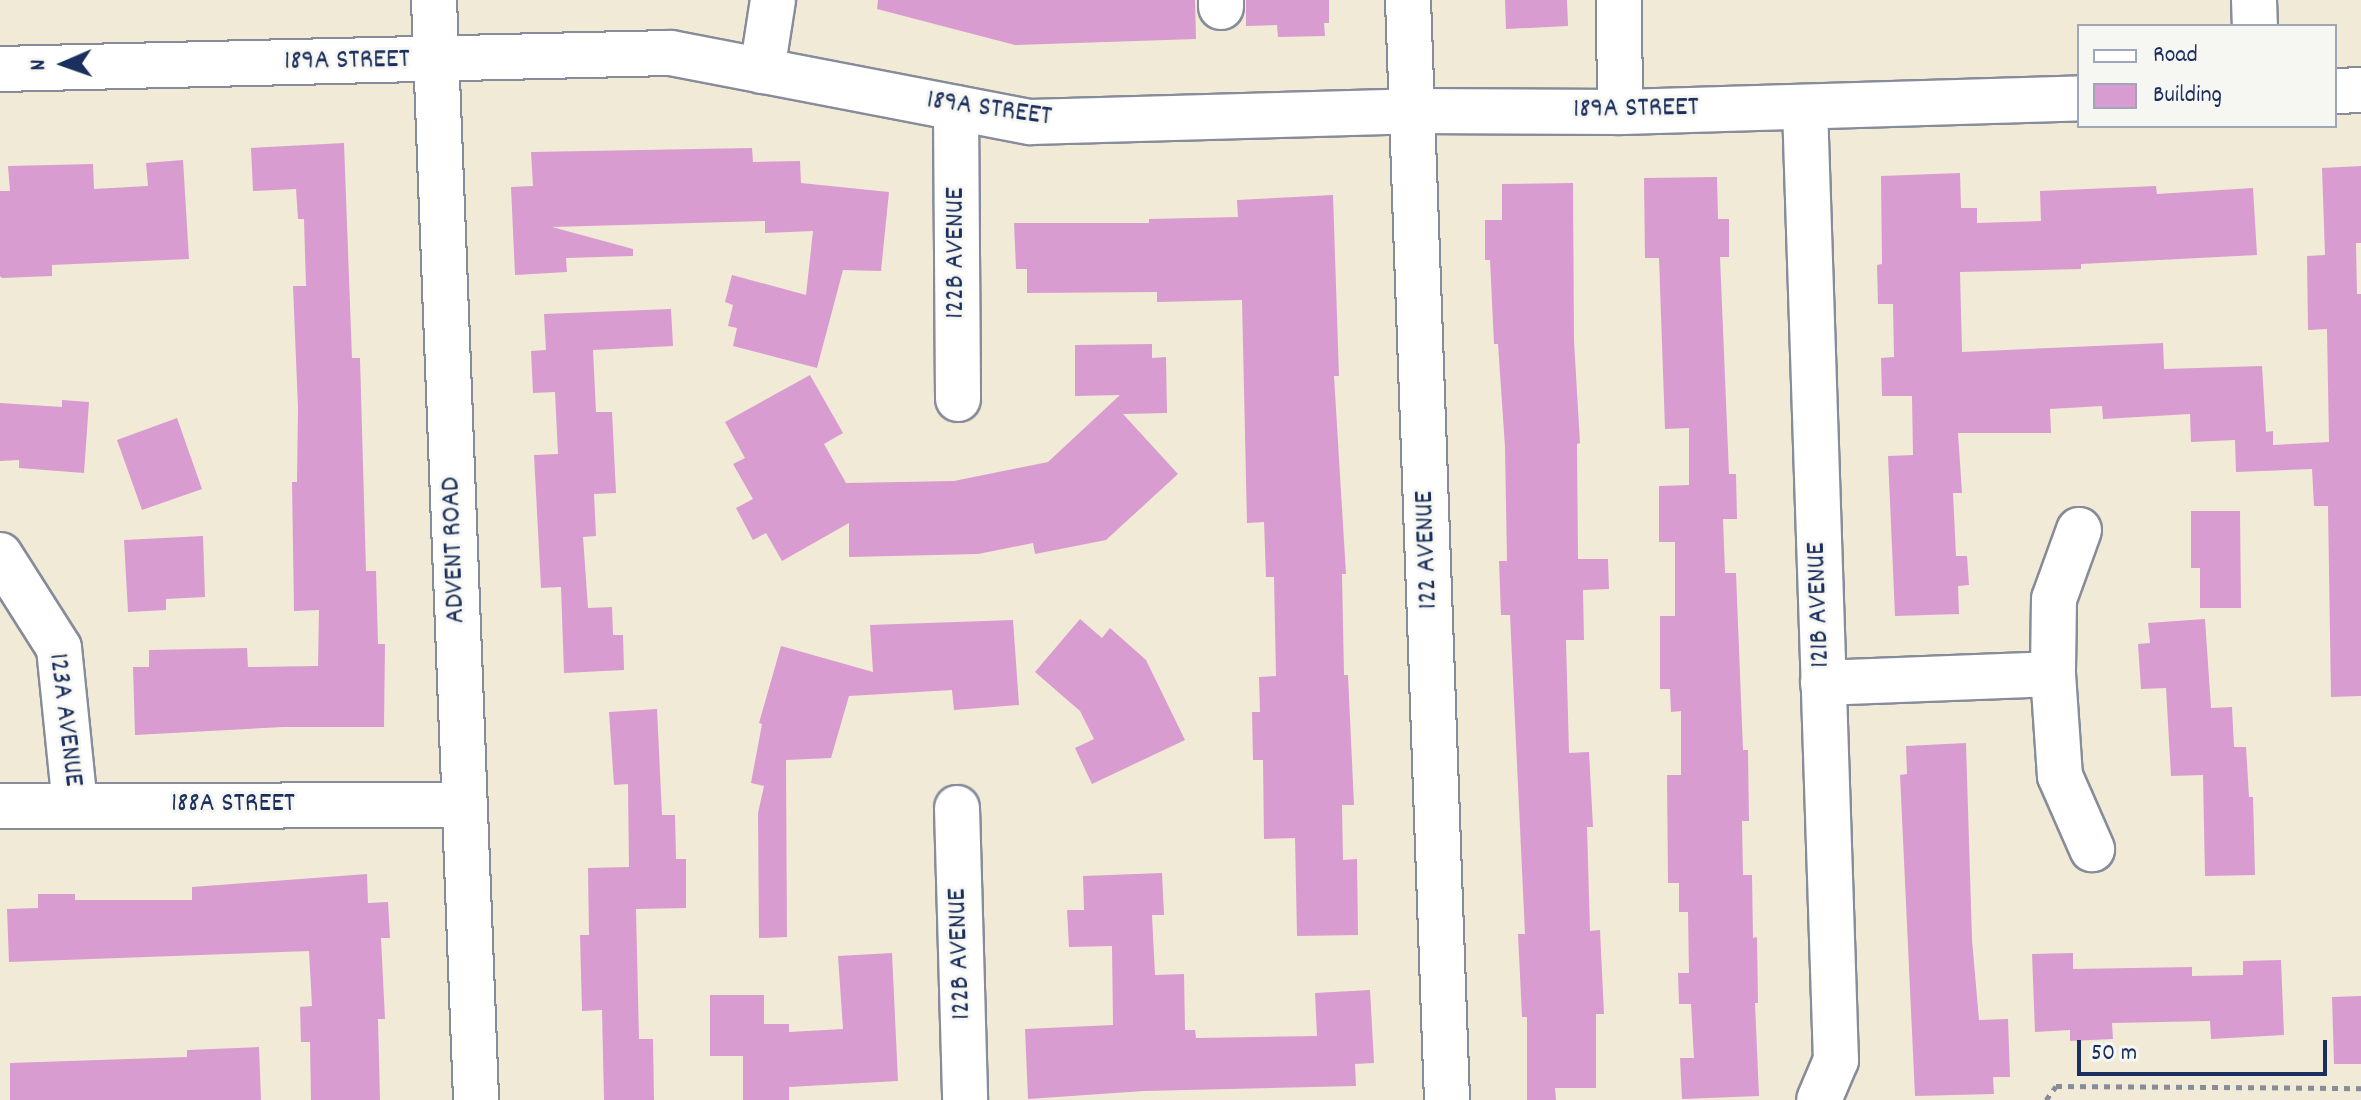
<!DOCTYPE html>
<html>
<head>
<meta charset="utf-8">
<style>
  body { margin:0 }
  #map { position:relative; width:2361px; height:1100px; overflow:hidden; background:#f1ead6; font-family:Dekko,sans-serif }
  div>[style] { position:absolute }
  .building>* { inset:0; background:#d99cd0 }
  .path>* { height:5px; margin-top:-2.5px; transform-origin:0; background:repeating-linear-gradient(90deg,#868c9a 0 6px,transparent 0 12px) }
  .roads { filter:drop-shadow(2px 0 #868c9a) drop-shadow(-2px 0 #868c9a) drop-shadow(0 2px #868c9a) drop-shadow(0 -2px #868c9a) }
  .minor>* { height:44px; margin:-22px; padding:0 22px; transform-origin:22px; border-radius:22px; background:#fff }
  span { translate:-50% -50%; white-space:nowrap; text-align:center; line-height:1.15; -webkit-text-stroke:6px #f6f6f2; paint-order:stroke }
  .street-label { font-size:28px; color:#1b2f5e }
  .legend { position:absolute; left:2077px; top:24px; width:260px; height:104px; box-sizing:border-box; background:#f6f6f2; border:2px solid #9ea6b7; margin:0; padding:10px 14px; list-style:none; font-size:24px; color:#1b2f5e }
  .legend li { display:flex; align-items:center; gap:16px; height:40px }
  .legend b { width:40px; border:2px solid #9ea6b7 }
  .north { position:absolute; left:24px; top:24px; width:80px; height:80px; -webkit-text-stroke:6px #f6f6f2; paint-order:stroke; rotate:268deg; font-size:22px; font-weight:700; line-height:32px; text-align:center; color:#1b2f5e }
  .north::after { content:''; display:block; margin:auto; width:28px; height:36px; background:#1b2f5e; clip-path:polygon(50% 0,100% 100%,50% 72%,0 100%) }
  .scale { position:absolute; left:2077px; top:1040px; width:250px; height:36px; box-sizing:border-box; border:4px solid #1b2f5e; border-top:0; padding-left:10px; font-size:24px; line-height:28px; white-space:nowrap; color:#1b2f5e; -webkit-text-stroke:6px #f6f6f2; paint-order:stroke }
</style>
</head>
<body>
<div id="map">
  <div class="building">
    <div style="clip-path:polygon(878px 0,1195px 0,1196px 39px,1015px 45px,877px 9px)"></div>
    <div style="clip-path:polygon(1246px 0,1329px 0,1329px 23px,1324px 23px,1325px 36px,1278px 37px,1277px 25px,1246px 26px)"></div>
    <div style="clip-path:polygon(1505px 0,1567px 0,1568px 26px,1506px 29px)"></div>
    <div style="clip-path:polygon(344px 143px,352px 358px,360px 358px,366px 571px,376px 571px,378px 644px,385px 644px,384px 727px,283px 727px,135px 735px,133px 667px,149px 667px,149px 650px,247px 648px,248px 667px,318px 666px,319px 610px,294px 611px,292px 482px,297px 482px,298px 408px,293px 286px,306px 286px,304px 219px,298px 219px,296px 189px,253px 191px,251px 148px)"></div>
    <div style="clip-path:polygon(752px 148px,753px 162px,800px 161px,801px 183px,889px 192px,881px 271px,843px 270px,817px 368px,733px 346px,737px 328px,728px 326px,733px 305px,725px 302px,732px 275px,806px 295px,813px 231px,765px 233px,765px 221px,552px 227px,633px 249px,633px 256px,566px 258px,567px 272px,515px 275px,511px 187px,533px 186px,531px 152px)"></div>
    <div style="clip-path:polygon(183px 160px,189px 259px,52px 265px,52px 276px,2px 278px,0 276px,0 191px,10px 191px,8px 166px,93px 164px,94px 189px,148px 186px,146px 163px)"></div>
    <div style="clip-path:polygon(2361px 166px,2361px 243px,2356px 243px,2357px 294px,2361px 294px,2361px 696px,2331px 697px,2328px 506px,2314px 506px,2312px 469px,2236px 472px,2235px 440px,2191px 442px,2190px 414px,2103px 419px,2102px 406px,2050px 409px,2051px 433px,1958px 433px,1962px 493px,1953px 493px,1956px 556px,1967px 556px,1969px 585px,1958px 586px,1959px 614px,1895px 616px,1888px 456px,1913px 455px,1912px 396px,1882px 396px,1881px 358px,1894px 357px,1893px 304px,1878px 304px,1877px 265px,1882px 264px,1881px 176px,1960px 173px,1961px 208px,1977px 208px,1977px 223px,2041px 221px,2040px 191px,2156px 186px,2157px 194px,2253px 188px,2257px 255px,2081px 264px,2081px 269px,1960px 272px,1962px 352px,2163px 343px,2164px 369px,2262px 366px,2266px 432px,2273px 431px,2273px 445px,2329px 442px,2327px 329px,2308px 330px,2307px 256px,2325px 255px,2322px 168px)"></div>
    <div style="clip-path:polygon(1717px 177px,1718px 219px,1729px 219px,1729px 257px,1720px 257px,1729px 474px,1736px 474px,1737px 519px,1723px 519px,1725px 573px,1736px 573px,1743px 750px,1748px 750px,1749px 821px,1742px 821px,1743px 875px,1752px 875px,1753px 938px,1757px 937px,1758px 1003px,1755px 1003px,1759px 1096px,1682px 1099px,1680px 1058px,1694px 1058px,1691px 1004px,1679px 1004px,1678px 973px,1689px 973px,1688px 912px,1679px 912px,1679px 883px,1668px 883px,1667px 775px,1681px 775px,1681px 711px,1671px 712px,1670px 689px,1660px 689px,1660px 616px,1675px 616px,1675px 542px,1659px 542px,1659px 486px,1689px 485px,1689px 428px,1665px 429px,1659px 258px,1645px 258px,1644px 178px)"></div>
    <div style="clip-path:polygon(1573px 183px,1574px 341px,1580px 443px,1577px 444px,1578px 559px,1608px 559px,1609px 589px,1583px 590px,1584px 640px,1566px 640px,1569px 753px,1589px 752px,1593px 827px,1587px 827px,1590px 931px,1600px 930px,1604px 1014px,1596px 1014px,1596px 1088px,1555px 1088px,1556px 1100px,1527px 1100px,1527px 1017px,1522px 1017px,1518px 934px,1525px 934px,1510px 615px,1501px 615px,1499px 561px,1507px 561px,1505px 447px,1498px 344px,1494px 344px,1490px 260px,1485px 260px,1485px 220px,1502px 220px,1502px 184px)"></div>
    <div style="clip-path:polygon(1333px 195px,1339px 376px,1334px 376px,1346px 574px,1342px 574px,1344px 675px,1348px 675px,1354px 805px,1342px 805px,1343px 860px,1357px 859px,1358px 935px,1297px 936px,1295px 838px,1264px 839px,1263px 760px,1253px 760px,1252px 712px,1260px 712px,1259px 677px,1276px 676px,1274px 577px,1266px 577px,1264px 522px,1247px 523px,1242px 300px,1157px 302px,1157px 292px,1027px 293px,1027px 269px,1016px 269px,1014px 223px,1149px 223px,1149px 219px,1238px 217px,1237px 200px)"></div>
    <div style="clip-path:polygon(671px 309px,673px 346px,593px 350px,596px 412px,612px 412px,616px 493px,594px 494px,596px 536px,583px 537px,588px 608px,612px 607px,613px 635px,623px 635px,624px 670px,564px 673px,561px 587px,541px 588px,534px 455px,558px 454px,555px 392px,533px 393px,531px 351px,546px 350px,544px 314px)"></div>
    <div style="clip-path:polygon(1152px 344px,1152px 358px,1166px 357px,1167px 413px,1123px 414px,1178px 474px,1106px 540px,1035px 554px,1033px 543px,978px 554px,849px 557px,849px 523px,782px 561px,766px 533px,753px 540px,736px 508px,753px 499px,733px 464px,745px 458px,725px 422px,810px 375px,843px 433px,824px 444px,846px 483px,954px 481px,1048px 462px,1120px 395px,1075px 396px,1075px 345px)"></div>
    <div style="clip-path:polygon(62px 400px,89px 402px,84px 473px,19px 468px,19px 460px,0 461px,0 403px,62px 407px)"></div>
    <div style="clip-path:polygon(177px 418px,202px 489px,142px 510px,117px 440px)"></div>
    <div style="clip-path:polygon(2191px 511px,2240px 511px,2241px 608px,2200px 608px,2200px 568px,2191px 568px)"></div>
    <div style="clip-path:polygon(203px 536px,205px 597px,166px 599px,166px 610px,128px 612px,124px 540px)"></div>
    <div style="clip-path:polygon(1080px 619px,1102px 638px,1110px 628px,1146px 660px,1185px 740px,1092px 784px,1075px 748px,1094px 739px,1080px 711px,1035px 672px)"></div>
    <div style="clip-path:polygon(2205px 619px,2211px 708px,2232px 707px,2234px 747px,2246px 747px,2249px 797px,2253px 797px,2255px 875px,2205px 876px,2203px 775px,2171px 776px,2166px 688px,2141px 689px,2138px 644px,2150px 643px,2148px 623px)"></div>
    <div style="clip-path:polygon(1013px 620px,1019px 705px,954px 710px,952px 690px,849px 696px,831px 758px,786px 760px,787px 937px,759px 938px,758px 813px,764px 786px,751px 783px,762px 724px,759px 723px,781px 646px,873px 672px,870px 625px)"></div>
    <div style="clip-path:polygon(657px 709px,662px 815px,675px 815px,676px 859px,686px 859px,686px 908px,636px 909px,639px 1039px,653px 1039px,654px 1100px,604px 1100px,602px 1010px,582px 1011px,580px 935px,589px 935px,588px 868px,629px 867px,628px 784px,614px 785px,609px 712px)"></div>
    <div style="clip-path:polygon(1966px 743px,1972px 940px,1979px 1020px,2008px 1019px,2010px 1077px,1993px 1077px,1994px 1094px,1915px 1096px,1900px 775px,1907px 774px,1906px 746px)"></div>
    <div style="clip-path:polygon(1162px 873px,1164px 915px,1152px 915px,1155px 975px,1184px 974px,1185px 1030px,1195px 1030px,1196px 1038px,1317px 1036px,1315px 993px,1370px 990px,1374px 1063px,1355px 1064px,1356px 1086px,1144px 1091px,1028px 1099px,1025px 1029px,1113px 1025px,1112px 946px,1069px 947px,1067px 910px,1084px 910px,1083px 876px)"></div>
    <div style="clip-path:polygon(367px 874px,368px 903px,388px 902px,390px 938px,381px 938px,385px 1019px,378px 1019px,380px 1100px,311px 1100px,310px 1042px,301px 1042px,300px 1007px,312px 1006px,309px 951px,9px 962px,7px 909px,38px 908px,38px 894px,75px 894px,75px 900px,192px 900px,192px 887px)"></div>
    <div style="clip-path:polygon(892px 953px,898px 1081px,789px 1087px,789px 1100px,743px 1100px,743px 1056px,710px 1056px,710px 995px,764px 995px,764px 1024px,789px 1024px,789px 1032px,843px 1029px,838px 956px)"></div>
    <div style="clip-path:polygon(2073px 953px,2073px 969px,2192px 967px,2192px 976px,2243px 975px,2243px 961px,2281px 960px,2284px 1035px,2211px 1039px,2210px 1021px,2112px 1023px,2113px 1039px,2070px 1041px,2070px 1030px,2035px 1032px,2032px 954px)"></div>
    <div style="clip-path:polygon(2361px 996px,2361px 1064px,2334px 1064px,2332px 997px)"></div>
    <div style="clip-path:polygon(259px 1047px,261px 1100px,10px 1100px,10px 1063px,187px 1057px,187px 1050px)"></div>
  </div>
  <div class="path">
    <div style="left:2046px;top:1100px;width:17px;rotate:-54deg"></div>
    <div style="left:2056px;top:1086px;width:305px;rotate:0.4deg"></div>
  </div>
  <div class="roads">
    <div class="minor">
      <div style="left:434px;top:0;width:1101px;rotate:87.81deg"></div>
      <div style="left:1221px;top:0;width:7px;rotate:90deg"></div>
      <div style="left:1408px;top:0;width:1101px;rotate:87.97deg"></div>
      <div style="left:1619px;top:0;width:112px;rotate:89.5deg"></div>
      <div style="left:2254px;top:0;width:26px;rotate:88deg"></div>
      <div style="left:0;top:69px;width:671px;rotate:-1.37deg"></div>
      <div style="left:671px;top:53px;width:366px;rotate:10.9deg"></div>
      <div style="left:1030px;top:122px;width:383px;rotate:-1.6deg"></div>
      <div style="left:1413px;top:111px;width:207px;rotate:0.3deg"></div>
      <div style="left:1620px;top:112px;width:459px;rotate:-1.7deg"></div>
      <div style="left:762px;top:71px;width:72px;rotate:-81.2deg"></div>
      <div style="left:2335px;top:91px;width:26px;rotate:-2deg"></div>
      <div style="left:1805px;top:107px;width:954px;rotate:88.14deg"></div>
      <div style="left:1836px;top:1060px;width:43px;rotate:113deg"></div>
      <div style="left:956px;top:108px;width:291px;rotate:89.6deg"></div>
      <div style="left:2079px;top:530px;width:73px;rotate:109.9deg"></div>
      <div style="left:2054px;top:599px;width:75px;rotate:90.8deg"></div>
      <div style="left:2053px;top:674px;width:102px;rotate:86.1deg"></div>
      <div style="left:2060px;top:776px;width:80px;rotate:66.3deg"></div>
      <div style="left:0;top:555px;width:110px;rotate:57.6deg"></div>
      <div style="left:59px;top:648px;width:158px;rotate:84.2deg"></div>
      <div style="left:1823px;top:683px;width:230px;rotate:-2.2deg"></div>
      <div style="left:0;top:806px;width:465px;rotate:-0.1deg"></div>
      <div style="left:957px;top:808px;width:292px;rotate:88.4deg"></div>
    </div>
  </div>
  <div class="street-label">
    <span style="left:347px;top:62px;rotate:-1deg">189A STREET</span>
    <span style="left:989px;top:110px;rotate:8deg">189A STREET</span>
    <span style="left:1636px;top:110px;rotate:-1deg">189A STREET</span>
    <span style="left:957px;top:253px;rotate:-90deg">122B AVENUE</span>
    <span style="left:455px;top:550px;rotate:-92deg">ADVENT ROAD</span>
    <span style="left:1428px;top:550px;rotate:-92deg">122 AVENUE</span>
    <span style="left:1820px;top:605px;rotate:-92deg">121B AVENUE</span>
    <span style="left:64px;top:720px;rotate:83deg">123A AVENUE</span>
    <span style="left:233px;top:805px">188A STREET</span>
    <span style="left:961px;top:954px;rotate:-92deg">122B AVENUE</span>
  </div>
  <ul class="legend">
  <li><b style="height:10px;background:#fff"></b>Road</li>
  <li><b style="height:22px;background:#d99cd0"></b>Building</li>
  </ul>
  <div class="north">N</div>
  <div class="scale">50 m</div>
</div>
</body>
</html>
